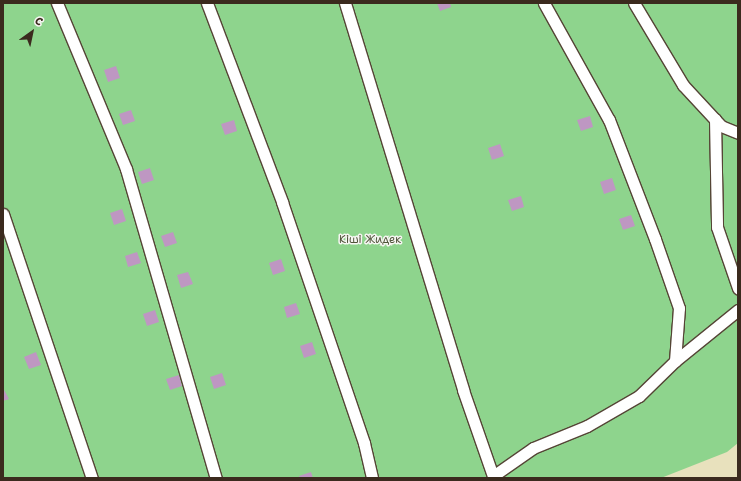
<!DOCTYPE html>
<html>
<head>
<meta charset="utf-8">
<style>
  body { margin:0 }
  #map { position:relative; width:741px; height:481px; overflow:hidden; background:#e8e1bd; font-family:"Shantell Sans",sans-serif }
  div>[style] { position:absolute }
  .green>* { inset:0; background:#8ed48d }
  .building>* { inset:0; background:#be97c2 }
  .roads { filter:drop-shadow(1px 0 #554536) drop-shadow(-1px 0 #554536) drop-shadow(0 1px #554536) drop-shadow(0 -1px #554536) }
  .minor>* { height:11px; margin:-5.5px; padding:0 5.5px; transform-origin:5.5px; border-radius:5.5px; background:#fff }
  span { translate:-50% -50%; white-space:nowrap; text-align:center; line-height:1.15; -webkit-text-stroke:3px #f6f6f2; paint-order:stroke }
  .park-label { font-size:11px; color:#50543a }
  .frame { position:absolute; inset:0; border:4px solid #3b2a1e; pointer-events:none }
  .north { position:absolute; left:12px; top:12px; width:40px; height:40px; -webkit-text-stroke:3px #f6f6f2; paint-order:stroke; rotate:33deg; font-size:11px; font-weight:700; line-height:16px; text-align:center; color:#3b2a1e }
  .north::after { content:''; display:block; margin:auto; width:14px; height:18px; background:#3b2a1e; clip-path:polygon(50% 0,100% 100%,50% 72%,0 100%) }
</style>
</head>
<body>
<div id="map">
  <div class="green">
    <div style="clip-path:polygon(3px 3px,738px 3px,738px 443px,727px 452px,661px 478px,3px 478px)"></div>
  </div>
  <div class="building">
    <div style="clip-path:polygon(437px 3px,450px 3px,451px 7px,440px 11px)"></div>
    <div style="clip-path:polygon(116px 66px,120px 78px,108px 82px,104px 70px)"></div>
    <div style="clip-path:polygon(131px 110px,135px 121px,123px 125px,119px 114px)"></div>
    <div style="clip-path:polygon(590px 116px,593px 127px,581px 131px,577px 120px)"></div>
    <div style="clip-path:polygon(234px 120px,237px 131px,225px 135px,221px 124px)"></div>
    <div style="clip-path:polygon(500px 144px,504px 156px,492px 160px,488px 148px)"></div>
    <div style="clip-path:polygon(150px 168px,154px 180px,142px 184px,138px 172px)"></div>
    <div style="clip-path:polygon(612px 178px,616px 190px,604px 194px,600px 182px)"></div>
    <div style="clip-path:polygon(521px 196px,524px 207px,512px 211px,508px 200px)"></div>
    <div style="clip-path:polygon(122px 209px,126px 221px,114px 225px,110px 213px)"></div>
    <div style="clip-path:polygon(631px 215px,635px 226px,623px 230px,619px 219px)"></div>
    <div style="clip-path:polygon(173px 232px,177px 243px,165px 247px,161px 236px)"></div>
    <div style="clip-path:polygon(137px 252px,141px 263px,128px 267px,125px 256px)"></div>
    <div style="clip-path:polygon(281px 259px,285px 271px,273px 275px,269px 263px)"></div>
    <div style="clip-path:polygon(188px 272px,193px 284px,181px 288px,177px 275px)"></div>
    <div style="clip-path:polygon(296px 303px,300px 314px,287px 318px,284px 307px)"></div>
    <div style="clip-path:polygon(155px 310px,159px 322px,147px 326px,143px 314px)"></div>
    <div style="clip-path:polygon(312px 342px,316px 354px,304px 358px,300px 346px)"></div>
    <div style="clip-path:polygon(36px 352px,41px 365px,29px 369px,24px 357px)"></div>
    <div style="clip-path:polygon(222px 373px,226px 385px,214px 389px,210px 377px)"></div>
    <div style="clip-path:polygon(179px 375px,182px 386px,170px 390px,166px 379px)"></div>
    <div style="clip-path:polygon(3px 388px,9px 399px,3px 401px)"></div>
    <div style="clip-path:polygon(311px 472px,313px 478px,300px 478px,299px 476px)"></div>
  </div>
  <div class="roads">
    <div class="minor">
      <div style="left:57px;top:3px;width:180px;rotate:67.4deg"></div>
      <div style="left:126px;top:169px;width:322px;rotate:73.8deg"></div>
      <div style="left:207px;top:3px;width:213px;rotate:69.3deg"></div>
      <div style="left:282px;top:202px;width:255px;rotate:71.2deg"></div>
      <div style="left:364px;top:443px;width:36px;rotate:77deg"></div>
      <div style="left:345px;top:3px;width:405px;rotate:73deg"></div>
      <div style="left:463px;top:390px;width:91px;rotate:70.8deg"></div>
      <div style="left:493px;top:476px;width:49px;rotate:-35deg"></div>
      <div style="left:533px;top:448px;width:58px;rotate:-22.2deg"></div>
      <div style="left:587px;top:426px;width:60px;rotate:-30deg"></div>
      <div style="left:639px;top:396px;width:50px;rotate:-44.2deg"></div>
      <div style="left:675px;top:361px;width:53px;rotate:-85.7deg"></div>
      <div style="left:679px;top:308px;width:73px;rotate:-109.2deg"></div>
      <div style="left:655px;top:239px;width:128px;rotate:-111.1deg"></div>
      <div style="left:609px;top:120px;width:134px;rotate:-119.1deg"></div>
      <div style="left:634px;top:3px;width:96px;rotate:59.1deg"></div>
      <div style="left:683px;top:85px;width:56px;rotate:47.2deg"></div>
      <div style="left:721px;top:126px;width:18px;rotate:22deg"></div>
      <div style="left:715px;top:119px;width:108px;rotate:88.9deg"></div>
      <div style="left:717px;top:227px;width:65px;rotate:71deg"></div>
      <div style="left:3px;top:214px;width:279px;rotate:71.4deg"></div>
      <div style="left:675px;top:361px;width:81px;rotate:-39deg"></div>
    </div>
  </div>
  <div class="park-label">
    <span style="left:370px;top:240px">Кіші Жидек</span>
  </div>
  <div class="frame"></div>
  <div class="north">С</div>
</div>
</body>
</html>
